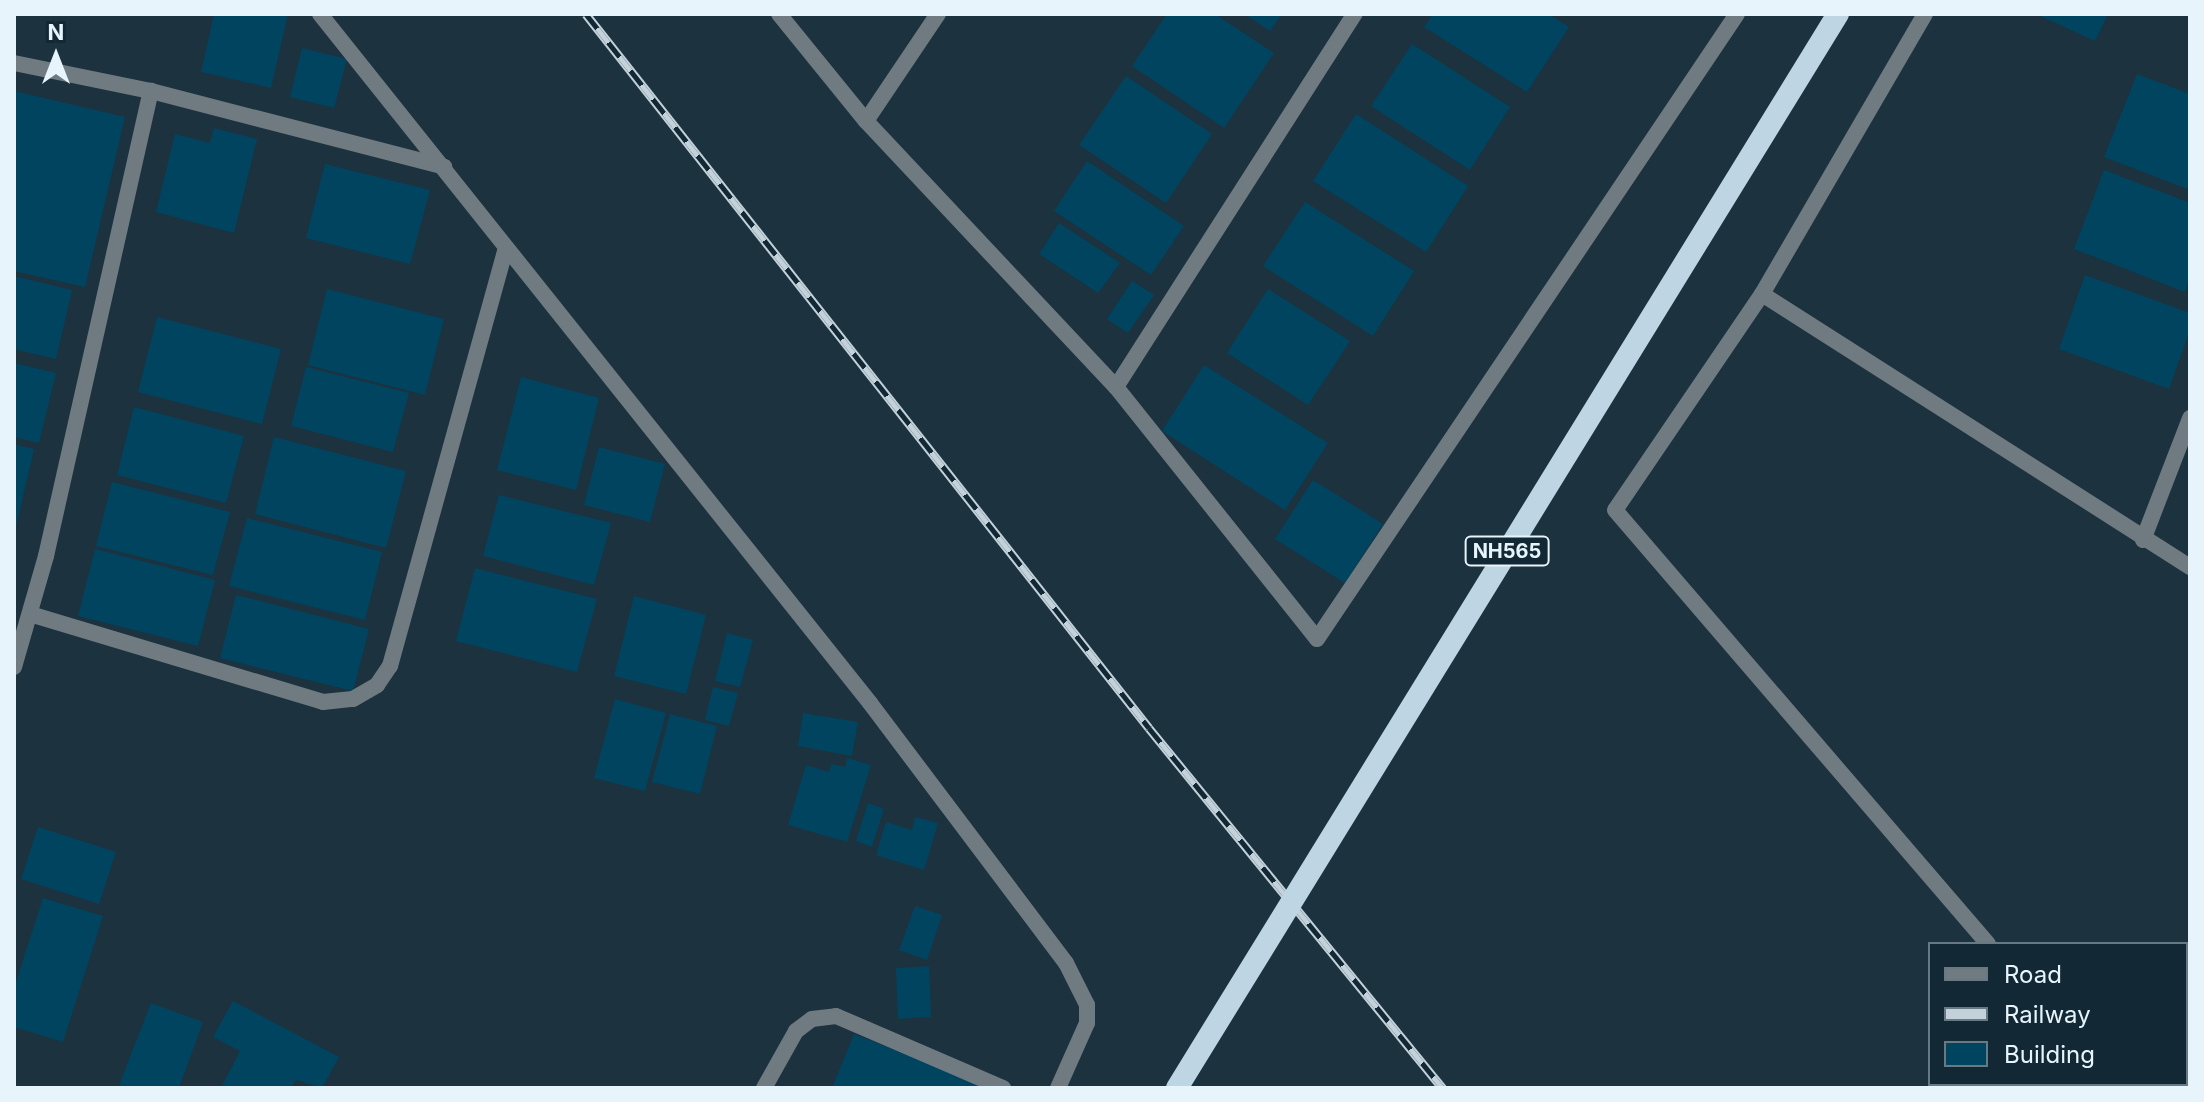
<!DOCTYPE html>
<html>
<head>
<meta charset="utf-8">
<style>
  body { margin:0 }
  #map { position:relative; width:2204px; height:1102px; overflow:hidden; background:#1c323e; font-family:Inter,sans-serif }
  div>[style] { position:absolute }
  .building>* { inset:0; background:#004460 }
  .minor>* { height:16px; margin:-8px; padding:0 8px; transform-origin:8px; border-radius:8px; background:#707b81 }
  .rail>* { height:9px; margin-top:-4.5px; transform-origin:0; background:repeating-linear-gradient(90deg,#122834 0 18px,#c2d1da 0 36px); box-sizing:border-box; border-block:2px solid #c2d1da }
  .trunk-bridge>* { height:22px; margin:-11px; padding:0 11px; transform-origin:11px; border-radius:11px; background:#bed6e4 }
  span { translate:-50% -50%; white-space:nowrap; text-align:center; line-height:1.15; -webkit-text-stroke:8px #122834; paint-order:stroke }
  .shield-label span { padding:2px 6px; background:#122834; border:2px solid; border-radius:6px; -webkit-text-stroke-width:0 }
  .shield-label { font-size:20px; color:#e7f4fc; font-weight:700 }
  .frame { position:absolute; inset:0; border:16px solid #e7f4fc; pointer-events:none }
  .legend { position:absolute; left:1928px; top:942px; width:260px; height:144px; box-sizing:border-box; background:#122834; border:2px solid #677a84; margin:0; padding:10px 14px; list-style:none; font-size:24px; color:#e7f4fc }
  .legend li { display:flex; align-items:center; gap:16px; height:40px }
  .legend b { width:40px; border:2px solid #677a84 }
  .north { position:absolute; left:16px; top:16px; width:80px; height:80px; -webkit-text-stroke:6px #122834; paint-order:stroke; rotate:0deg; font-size:22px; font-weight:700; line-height:32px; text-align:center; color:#e7f4fc }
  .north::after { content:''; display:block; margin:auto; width:28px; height:36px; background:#e7f4fc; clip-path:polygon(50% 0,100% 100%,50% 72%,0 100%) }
</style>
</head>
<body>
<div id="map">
  <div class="building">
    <div style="clip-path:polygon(214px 14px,288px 14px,271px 88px,201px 72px)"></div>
    <div style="clip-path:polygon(1167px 14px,1215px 14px,1274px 53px,1224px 128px,1132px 66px)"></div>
    <div style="clip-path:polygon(1244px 14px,1282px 14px,1270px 31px)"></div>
    <div style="clip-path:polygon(1433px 14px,1548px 14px,1569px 27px,1527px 92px,1424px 27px)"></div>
    <div style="clip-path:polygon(2036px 14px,2108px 14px,2095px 41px)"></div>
    <div style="clip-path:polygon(1412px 44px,1510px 107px,1470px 170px,1371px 106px)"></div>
    <div style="clip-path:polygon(302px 48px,347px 59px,334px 108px,290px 97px)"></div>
    <div style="clip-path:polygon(2137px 74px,2190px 94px,2190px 190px,2104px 157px)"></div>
    <div style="clip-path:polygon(1126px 76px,1212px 134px,1166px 203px,1079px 145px)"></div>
    <div style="clip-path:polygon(14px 91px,125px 117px,85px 287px,14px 271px)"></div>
    <div style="clip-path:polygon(1356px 114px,1468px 186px,1426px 252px,1313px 181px)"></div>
    <div style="clip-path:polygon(214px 128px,257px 139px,234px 233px,156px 212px,175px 134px,210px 143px)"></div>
    <div style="clip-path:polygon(1087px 161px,1184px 226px,1151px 275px,1054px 211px)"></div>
    <div style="clip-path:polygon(325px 164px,430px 190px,410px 264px,306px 238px)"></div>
    <div style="clip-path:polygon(2104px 170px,2190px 203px,2190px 278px,2185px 292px,2074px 249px)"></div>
    <div style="clip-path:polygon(1305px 202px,1414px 271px,1373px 336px,1263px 266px)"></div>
    <div style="clip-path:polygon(1059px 223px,1120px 263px,1098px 293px,1039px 254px)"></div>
    <div style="clip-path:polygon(2085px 275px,2190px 313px,2190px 330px,2169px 389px,2059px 349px)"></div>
    <div style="clip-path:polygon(14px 276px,72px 290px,56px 359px,14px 349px)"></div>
    <div style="clip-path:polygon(1132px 281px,1154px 295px,1128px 333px,1107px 319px)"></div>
    <div style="clip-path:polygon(327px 289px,444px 319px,425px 395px,308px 365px)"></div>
    <div style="clip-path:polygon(1268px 289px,1350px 341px,1308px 405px,1227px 353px)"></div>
    <div style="clip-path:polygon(157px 317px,281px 349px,262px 424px,138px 392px)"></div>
    <div style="clip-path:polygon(14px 363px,56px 373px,39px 443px,14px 437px)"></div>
    <div style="clip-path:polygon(1204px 365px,1328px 443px,1285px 510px,1162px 431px)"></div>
    <div style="clip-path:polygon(306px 367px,409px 393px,393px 452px,291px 426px)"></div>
    <div style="clip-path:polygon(521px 377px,599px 398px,576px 490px,497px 470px)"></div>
    <div style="clip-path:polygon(134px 407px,244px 436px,226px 503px,117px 475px)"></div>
    <div style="clip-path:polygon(274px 437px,406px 471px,386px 548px,255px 514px)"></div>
    <div style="clip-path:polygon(14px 444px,34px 449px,15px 531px,14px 531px)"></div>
    <div style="clip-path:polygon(599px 447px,665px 464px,650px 522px,584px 505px)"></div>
    <div style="clip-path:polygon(1313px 480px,1383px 524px,1345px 583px,1275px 539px)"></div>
    <div style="clip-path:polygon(112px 482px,230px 512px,213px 575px,96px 546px)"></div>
    <div style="clip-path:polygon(499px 495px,611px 523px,594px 585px,483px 556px)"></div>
    <div style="clip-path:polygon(247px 518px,382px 552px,365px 620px,229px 586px)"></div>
    <div style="clip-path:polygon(95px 549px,215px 580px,198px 646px,78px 616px)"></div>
    <div style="clip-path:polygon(475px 568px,597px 599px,577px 672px,456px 641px)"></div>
    <div style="clip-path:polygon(236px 595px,369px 629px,353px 691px,220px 658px)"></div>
    <div style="clip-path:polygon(634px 596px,706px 615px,686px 694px,614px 676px)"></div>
    <div style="clip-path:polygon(727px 633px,753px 640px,740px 687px,715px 681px)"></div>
    <div style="clip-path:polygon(713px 687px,738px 693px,729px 726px,705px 720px)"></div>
    <div style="clip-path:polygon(615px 699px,666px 713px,645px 791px,594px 778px)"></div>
    <div style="clip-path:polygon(803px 713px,858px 722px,852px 756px,798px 746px)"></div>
    <div style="clip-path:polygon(670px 714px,717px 726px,700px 794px,652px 782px)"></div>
    <div style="clip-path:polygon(847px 758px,871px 765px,847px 842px,788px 825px,806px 765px,829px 772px,831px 764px,845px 767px)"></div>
    <div style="clip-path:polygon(868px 803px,884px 809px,872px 847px,856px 841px)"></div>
    <div style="clip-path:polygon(915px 817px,938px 823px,924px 870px,876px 855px,886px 822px,912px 830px)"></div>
    <div style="clip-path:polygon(38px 827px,116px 852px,99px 904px,21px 879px)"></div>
    <div style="clip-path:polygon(43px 898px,103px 916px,63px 1042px,14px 1027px,14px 988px)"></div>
    <div style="clip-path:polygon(915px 906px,942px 915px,927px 960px,899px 950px)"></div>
    <div style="clip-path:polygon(929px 966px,931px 1017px,898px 1019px,896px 968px)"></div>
    <div style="clip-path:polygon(233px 1001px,339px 1057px,322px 1088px,296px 1080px,291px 1088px,221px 1088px,240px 1051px,213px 1037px)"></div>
    <div style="clip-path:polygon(151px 1003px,203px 1022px,179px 1088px,118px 1088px)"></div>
    <div style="clip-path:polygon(854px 1034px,981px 1083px,979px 1088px,832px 1088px)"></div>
  </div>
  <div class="minor">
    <div style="left:320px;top:14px;width:882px;rotate:51.4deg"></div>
    <div style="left:870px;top:703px;width:326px;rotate:53deg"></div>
    <div style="left:1066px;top:963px;width:47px;rotate:63.4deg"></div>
    <div style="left:1087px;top:1005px;width:18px;rotate:90deg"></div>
    <div style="left:1087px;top:1023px;width:71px;rotate:114deg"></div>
    <div style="left:779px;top:14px;width:138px;rotate:50.9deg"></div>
    <div style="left:866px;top:121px;width:365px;rotate:46.8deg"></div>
    <div style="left:1116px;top:387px;width:322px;rotate:51.4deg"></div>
    <div style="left:1317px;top:639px;width:753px;rotate:-56.1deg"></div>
    <div style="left:1925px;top:14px;width:324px;rotate:120.2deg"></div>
    <div style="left:1762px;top:294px;width:261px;rotate:124.2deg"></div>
    <div style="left:1615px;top:510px;width:572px;rotate:49.32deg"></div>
    <div style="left:14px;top:63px;width:140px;rotate:11.6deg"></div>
    <div style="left:151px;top:91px;width:303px;rotate:14.5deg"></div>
    <div style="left:866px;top:121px;width:129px;rotate:-56.1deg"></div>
    <div style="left:1762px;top:294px;width:508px;rotate:32.53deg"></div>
    <div style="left:1116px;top:387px;width:443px;rotate:-57.4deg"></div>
    <div style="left:2143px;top:540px;width:131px;rotate:-68.9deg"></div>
    <div style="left:30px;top:614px;width:306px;rotate:16.7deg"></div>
    <div style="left:323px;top:702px;width:30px;rotate:-6deg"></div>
    <div style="left:353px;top:699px;width:28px;rotate:-30deg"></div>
    <div style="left:377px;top:685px;width:23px;rotate:-56deg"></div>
    <div style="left:390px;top:666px;width:433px;rotate:-74.5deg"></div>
    <div style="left:14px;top:667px;width:116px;rotate:-73.9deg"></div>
    <div style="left:46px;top:556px;width:477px;rotate:-77.3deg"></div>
    <div style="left:2108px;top:1084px;width:5px;rotate:53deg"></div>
    <div style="left:764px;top:1088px;width:65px;rotate:-60.7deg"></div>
    <div style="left:796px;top:1031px;width:20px;rotate:-37deg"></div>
    <div style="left:812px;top:1019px;width:24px;rotate:-7deg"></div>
    <div style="left:836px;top:1016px;width:182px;rotate:23.3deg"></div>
  </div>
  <div class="rail">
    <div style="left:586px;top:14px;width:909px;rotate:51.74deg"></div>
    <div style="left:1149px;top:728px;width:465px;rotate:50.8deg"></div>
  </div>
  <div class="trunk-bridge">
    <div style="left:1177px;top:1088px;width:1261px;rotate:-58.39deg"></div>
  </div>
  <div class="shield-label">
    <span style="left:1507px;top:551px">NH565</span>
  </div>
  <div class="frame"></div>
  <ul class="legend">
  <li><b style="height:10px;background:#707b81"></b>Road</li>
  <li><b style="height:10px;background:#c2d1da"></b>Railway</li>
  <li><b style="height:22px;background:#004460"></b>Building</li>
  </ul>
  <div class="north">N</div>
</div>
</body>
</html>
